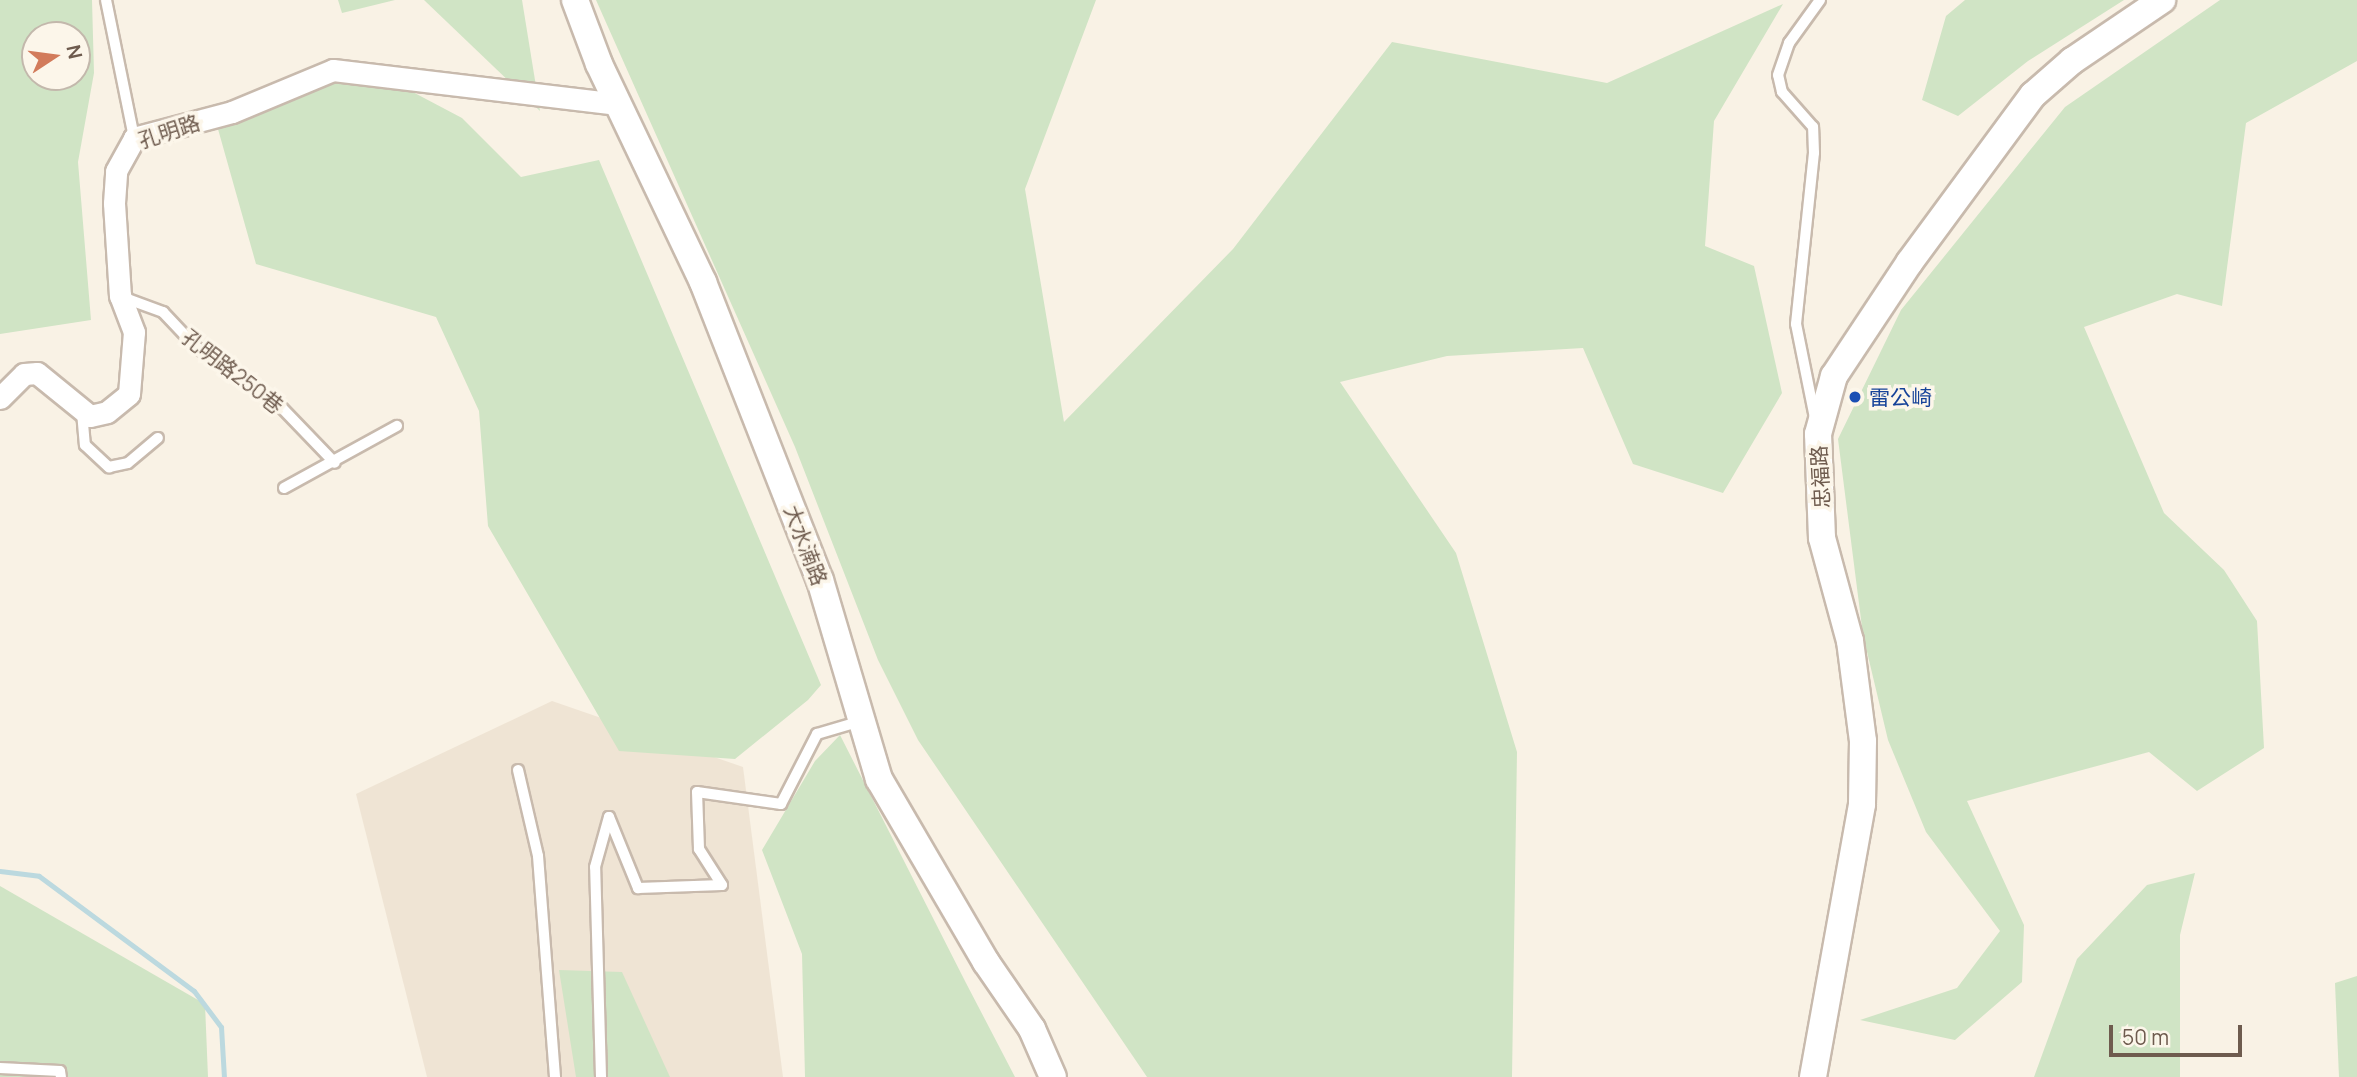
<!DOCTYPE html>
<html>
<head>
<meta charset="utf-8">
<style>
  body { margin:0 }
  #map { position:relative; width:2357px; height:1077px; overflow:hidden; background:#f9f2e5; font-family:Manrope,"Noto Sans TC",sans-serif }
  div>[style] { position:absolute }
  .residential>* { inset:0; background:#efe4d4 }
  .green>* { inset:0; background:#d0e4c5 }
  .stream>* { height:5px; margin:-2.5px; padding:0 2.5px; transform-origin:2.5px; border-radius:2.5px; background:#bcd9df }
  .roads { filter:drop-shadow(2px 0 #c8baad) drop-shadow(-2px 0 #c8baad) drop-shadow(0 2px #c8baad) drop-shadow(0 -2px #c8baad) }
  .service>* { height:10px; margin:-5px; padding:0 5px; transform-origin:5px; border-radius:5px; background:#fff }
  .minor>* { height:21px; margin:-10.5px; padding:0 10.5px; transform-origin:10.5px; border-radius:10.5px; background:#fff }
  .tertiary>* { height:26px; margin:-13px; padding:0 13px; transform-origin:13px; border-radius:13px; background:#fff }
  .dots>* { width:19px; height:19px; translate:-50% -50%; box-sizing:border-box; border:4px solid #fcf6ea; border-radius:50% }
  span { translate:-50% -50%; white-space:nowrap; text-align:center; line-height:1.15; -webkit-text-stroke:7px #fcf6ea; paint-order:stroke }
  .street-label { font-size:21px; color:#6e5b4e }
  .transit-label { font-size:21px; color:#164399 }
  .left { translate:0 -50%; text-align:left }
  .north { position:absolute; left:21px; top:21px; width:70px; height:70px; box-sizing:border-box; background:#fcf6ea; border:2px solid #c3b8ac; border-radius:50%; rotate:77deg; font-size:19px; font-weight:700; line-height:28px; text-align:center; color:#6e5b4e }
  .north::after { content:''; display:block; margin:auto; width:24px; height:32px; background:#d27b5b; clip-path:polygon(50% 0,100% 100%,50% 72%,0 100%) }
  .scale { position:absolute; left:2109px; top:1025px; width:133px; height:32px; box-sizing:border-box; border:4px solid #6e5b4e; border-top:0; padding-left:9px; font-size:21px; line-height:24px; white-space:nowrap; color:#6e5b4e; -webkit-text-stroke:5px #fcf6ea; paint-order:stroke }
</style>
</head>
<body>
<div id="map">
  <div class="residential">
    <div style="clip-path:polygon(552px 701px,743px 767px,783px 1077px,427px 1077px,356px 794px)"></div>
  </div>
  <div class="green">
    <div style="clip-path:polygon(evenodd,0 0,92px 0,94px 73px,78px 162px,91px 320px,0 334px,0 0,35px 35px,77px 35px,77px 77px,35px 77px,35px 35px)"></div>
    <div style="clip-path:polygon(338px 0,395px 0,342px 13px)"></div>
    <div style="clip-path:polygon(424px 0,522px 0,540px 111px)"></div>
    <div style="clip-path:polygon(596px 0,1096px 0,1025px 189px,1064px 422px,1233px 249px,1392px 42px,1607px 83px,1783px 4px,1714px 121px,1705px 246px,1754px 266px,1782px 393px,1723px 493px,1633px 464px,1583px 348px,1447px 356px,1340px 382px,1456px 553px,1517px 752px,1512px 1077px,1147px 1077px,918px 740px,878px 660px,795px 447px)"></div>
    <div style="clip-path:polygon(1965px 0,2124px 0,2028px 61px,1958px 116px,1922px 100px,1946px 16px)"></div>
    <div style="clip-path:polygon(2220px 0,2357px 0,2357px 61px,2246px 123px,2222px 306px,2177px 294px,2084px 327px,2164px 513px,2224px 570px,2257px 621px,2264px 748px,2197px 791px,2149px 752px,1967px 801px,2024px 925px,2022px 982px,1955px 1040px,1860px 1020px,1957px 988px,2000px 931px,1926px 832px,1888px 740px,1863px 635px,1838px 439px,1901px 310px,2065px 107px)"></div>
    <div style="clip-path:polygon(371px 70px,462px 118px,521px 177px,599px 160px,821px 685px,808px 700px,735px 759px,619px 751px,488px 526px,479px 411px,436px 317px,256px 264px,216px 122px)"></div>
    <div style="clip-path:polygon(840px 735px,966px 983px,1015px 1077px,805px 1077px,802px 954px,762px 850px,815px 761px)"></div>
    <div style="clip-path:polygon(2195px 873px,2180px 935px,2180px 1077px,2034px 1077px,2077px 959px,2147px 885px)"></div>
    <div style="clip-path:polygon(0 886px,205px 1004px,208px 1077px,0 1077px)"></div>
    <div style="clip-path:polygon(559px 970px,622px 972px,670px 1077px,576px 1077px)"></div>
    <div style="clip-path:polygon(2357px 976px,2357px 1077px,2339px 1077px,2335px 983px)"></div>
  </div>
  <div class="stream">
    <div style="left:0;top:871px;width:39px;rotate:7deg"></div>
    <div style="left:39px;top:876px;width:193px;rotate:36.6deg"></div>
    <div style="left:194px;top:991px;width:45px;rotate:53.1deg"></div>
    <div style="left:221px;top:1027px;width:50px;rotate:86.6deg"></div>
  </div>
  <div class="roads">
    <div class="service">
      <div style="left:106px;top:0;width:141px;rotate:78.5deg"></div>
      <div style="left:122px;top:297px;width:44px;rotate:20.1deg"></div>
      <div style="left:163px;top:312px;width:48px;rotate:46.7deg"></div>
      <div style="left:196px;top:347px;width:105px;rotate:35.3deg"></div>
      <div style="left:282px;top:408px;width:76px;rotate:46.1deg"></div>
      <div style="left:82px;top:412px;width:33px;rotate:85deg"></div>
      <div style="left:85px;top:445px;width:33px;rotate:43deg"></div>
      <div style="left:109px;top:467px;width:19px;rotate:-12deg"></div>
      <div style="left:128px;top:463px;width:39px;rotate:-40deg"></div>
      <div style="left:1815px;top:418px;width:96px;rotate:-101.4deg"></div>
      <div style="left:1796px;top:324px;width:172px;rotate:-84deg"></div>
      <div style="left:1814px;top:153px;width:26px;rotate:-92deg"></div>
      <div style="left:1813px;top:127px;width:47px;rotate:-131.5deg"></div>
      <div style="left:1782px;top:92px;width:17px;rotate:-103deg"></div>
      <div style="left:1778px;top:75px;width:34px;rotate:-71deg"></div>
      <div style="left:1789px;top:43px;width:53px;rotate:-54.2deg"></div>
      <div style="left:284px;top:488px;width:129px;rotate:-28.8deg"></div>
      <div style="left:518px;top:770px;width:88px;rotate:76.9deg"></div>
      <div style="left:538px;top:856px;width:222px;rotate:85.6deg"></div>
      <div style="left:0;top:1068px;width:60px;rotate:2.9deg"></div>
      <div style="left:60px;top:1071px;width:6px;rotate:81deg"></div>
      <div style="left:601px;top:1077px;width:210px;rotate:-91.6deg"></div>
      <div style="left:595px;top:867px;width:52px;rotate:-74.4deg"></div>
      <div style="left:609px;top:817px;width:77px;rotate:67.8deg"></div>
      <div style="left:638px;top:888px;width:84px;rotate:-2deg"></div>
      <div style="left:722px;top:885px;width:43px;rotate:-122.6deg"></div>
      <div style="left:699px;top:849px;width:57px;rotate:-92deg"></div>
      <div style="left:697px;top:792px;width:85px;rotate:8.1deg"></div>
      <div style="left:781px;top:804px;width:79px;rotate:-62.8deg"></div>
      <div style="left:817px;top:734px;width:46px;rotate:-16.5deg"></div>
    </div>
    <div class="minor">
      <div style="left:0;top:398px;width:34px;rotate:-45deg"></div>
      <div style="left:24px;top:374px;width:13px;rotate:-4deg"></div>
      <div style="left:37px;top:373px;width:68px;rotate:39.1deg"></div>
      <div style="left:90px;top:416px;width:17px;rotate:-13deg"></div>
      <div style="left:107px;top:412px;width:28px;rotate:-39deg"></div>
      <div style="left:129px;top:394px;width:62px;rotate:-85.4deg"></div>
      <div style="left:134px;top:332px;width:39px;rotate:-111deg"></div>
      <div style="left:120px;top:296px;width:93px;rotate:-93.7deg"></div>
      <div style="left:114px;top:203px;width:32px;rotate:-86deg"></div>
      <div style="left:116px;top:171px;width:38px;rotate:-61deg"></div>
      <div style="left:134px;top:138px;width:101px;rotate:-14.9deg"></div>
      <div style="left:232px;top:112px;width:109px;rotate:-22.6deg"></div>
      <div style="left:333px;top:70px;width:287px;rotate:6.8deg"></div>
    </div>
    <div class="tertiary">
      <div style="left:575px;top:0;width:68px;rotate:69.4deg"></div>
      <div style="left:599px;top:64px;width:242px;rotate:64.5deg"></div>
      <div style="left:703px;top:282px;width:320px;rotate:68.6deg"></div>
      <div style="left:820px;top:580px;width:208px;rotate:73.5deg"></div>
      <div style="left:879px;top:779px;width:212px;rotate:59.7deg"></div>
      <div style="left:986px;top:962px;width:81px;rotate:55.5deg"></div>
      <div style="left:1032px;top:1029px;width:52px;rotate:66.4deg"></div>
      <div style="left:1813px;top:1077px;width:277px;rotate:-79.8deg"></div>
      <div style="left:1862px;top:804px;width:63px;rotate:-89.1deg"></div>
      <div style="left:1863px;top:741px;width:101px;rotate:-97.4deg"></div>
      <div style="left:1850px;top:641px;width:107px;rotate:-105.2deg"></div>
      <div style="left:1822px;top:538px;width:104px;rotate:-92.2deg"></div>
      <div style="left:1818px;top:434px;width:60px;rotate:-74.6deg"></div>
      <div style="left:1834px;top:376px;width:136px;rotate:-56.4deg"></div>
      <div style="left:1909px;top:263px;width:209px;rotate:-53.6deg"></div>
      <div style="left:2033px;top:95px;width:52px;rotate:-41.1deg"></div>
      <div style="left:2072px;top:61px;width:109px;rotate:-34.1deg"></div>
    </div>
  </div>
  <div class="dots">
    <div style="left:1855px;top:397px;background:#1a4fb4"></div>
  </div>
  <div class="street-label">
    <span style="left:169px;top:131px;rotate:-18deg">孔明路</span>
    <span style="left:233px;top:371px;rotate:38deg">孔明路250巷</span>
    <span style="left:1820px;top:477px;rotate:-93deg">忠福路</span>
    <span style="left:806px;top:545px;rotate:69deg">大水湳路</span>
  </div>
  <div class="transit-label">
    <span class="left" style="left:1869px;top:397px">雷公崎</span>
  </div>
  <div class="north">N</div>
  <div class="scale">50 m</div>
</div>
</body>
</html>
